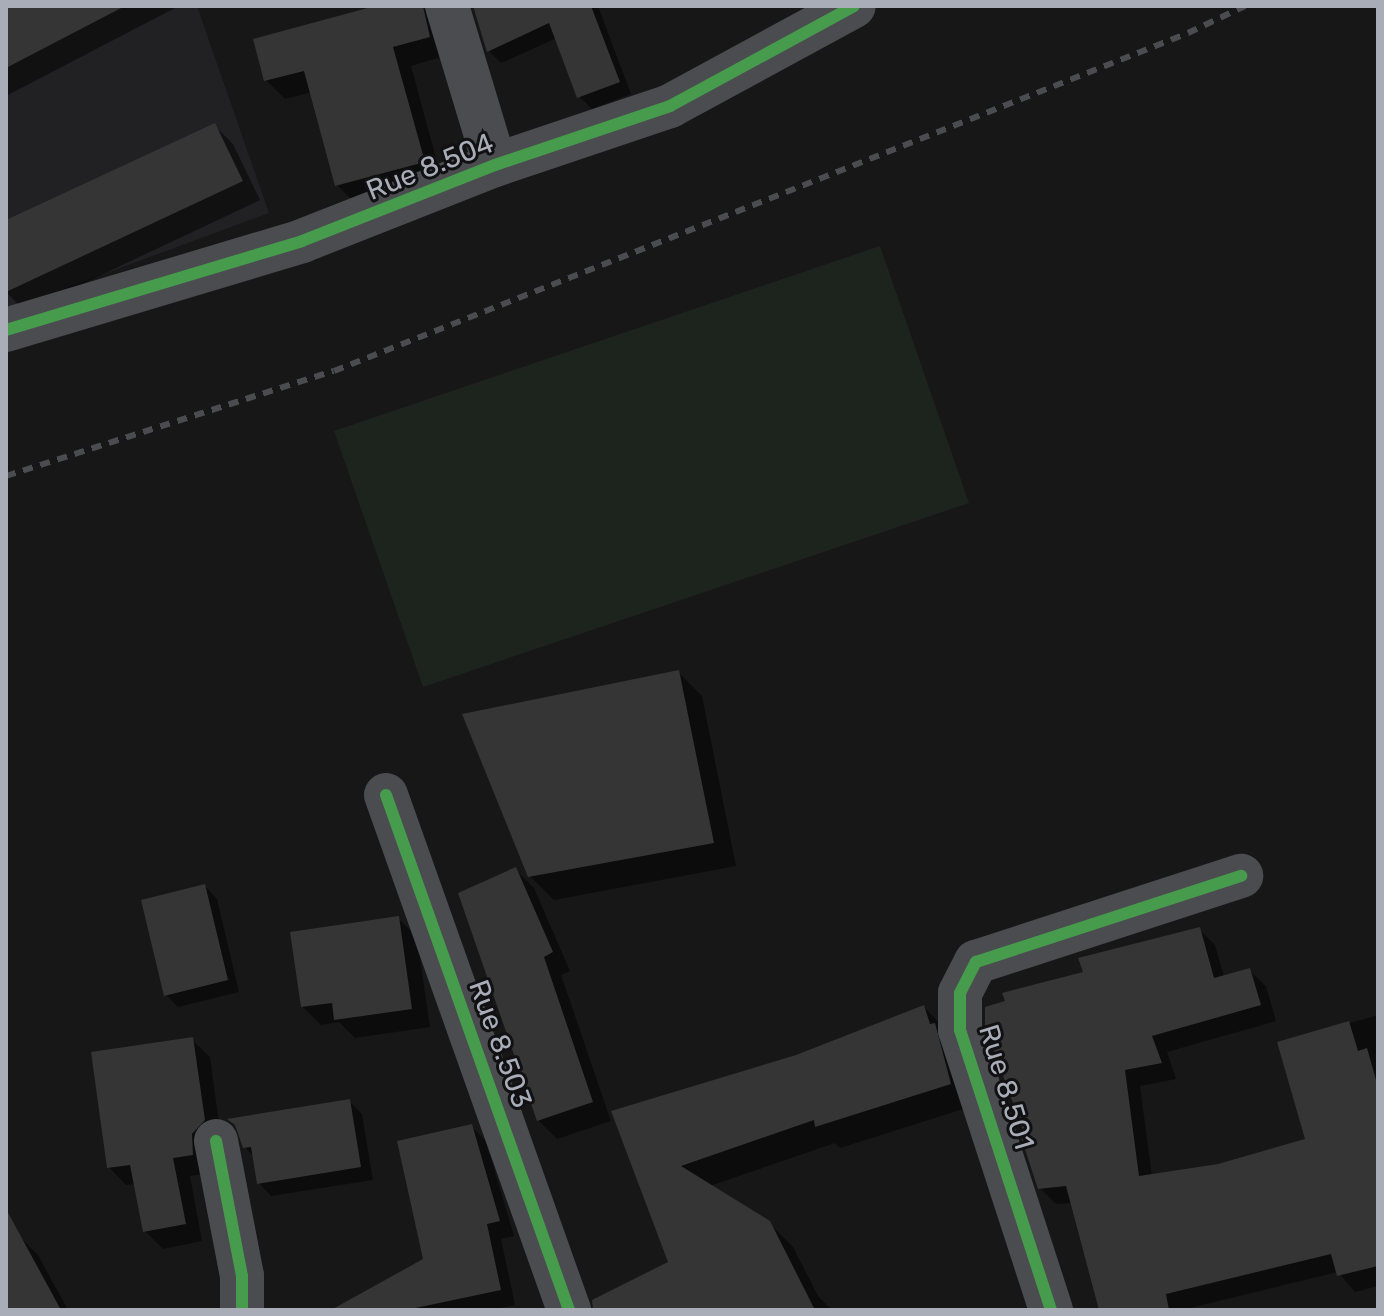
<!DOCTYPE html>
<html>
<head>
<meta charset="utf-8">
<style>
  body { margin:0 }
  #map { position:relative; width:1384px; height:1316px; overflow:hidden; background:#171717; font-family:Rubik,sans-serif }
  div>[style] { position:absolute }
  .built>* { inset:0; background:#212123 }
  .green>* { inset:0; background:#1d241e }
  .shadow>* { inset:0; background:#0007 }
  .building>* { inset:0; background:#353536 }
  .street>* { height:44px; margin:-22px; padding:0 22px; transform-origin:22px; border-radius:22px; background:#4b4c50 }
  .rail>* { height:6px; margin-top:-3px; transform-origin:0; background:repeating-linear-gradient(90deg,#4b4c4f 0 10px,transparent 0 18px) }
  .cycleway>* { height:12px; margin:-6px; padding:0 6px; transform-origin:6px; border-radius:6px; background:#469c4c }
  span { translate:-50% -50%; white-space:nowrap; text-align:center; line-height:1.15; -webkit-text-stroke:6px #111113; paint-order:stroke }
  .street-label { font-size:28px; color:#a8adb8 }
  .frame { position:absolute; inset:0; border:8px solid #a8adb8; pointer-events:none }
</style>
</head>
<body>
<div id="map">
  <div class="built">
    <div style="clip-path:polygon(6px 6px,197px 6px,269px 213px,6px 310px)"></div>
  </div>
  <div class="green">
    <div style="clip-path:polygon(880px 246px,969px 503px,423px 687px,334px 431px)"></div>
  </div>
  <div class="shadow">
    <div style="clip-path:polygon(6px 6px,174px 6px,175px 8px,6px 96px)"></div>
    <div style="clip-path:polygon(382px 6px,421px 6px,432px 16px,442px 57px,411px 66px,442px 180px,356px 204px,337px 185px,312px 92px,285px 99px,266px 80px)"></div>
    <div style="clip-path:polygon(475px 6px,598px 6px,631px 94px,592px 109px,579px 96px,557px 38px,501px 63px,489px 51px)"></div>
    <div style="clip-path:polygon(214px 125px,233px 144px,260px 200px,25px 311px,6px 292px,6px 222px)"></div>
    <div style="clip-path:polygon(678px 672px,702px 696px,736px 866px,554px 900px,530px 876px)"></div>
    <div style="clip-path:polygon(516px 870px,534px 888px,570px 971px,561px 975px,611px 1121px,557px 1139px,538px 1120px)"></div>
    <div style="clip-path:polygon(205px 886px,217px 899px,239px 992px,178px 1007px,166px 995px)"></div>
    <div style="clip-path:polygon(398px 918px,417px 937px,430px 1027px,355px 1038px,339px 1022px,321px 1025px,302px 1006px)"></div>
    <div style="clip-path:polygon(1199px 929px,1215px 945px,1224px 977px,1249px 970px,1266px 986px,1276px 1021px,1167px 1052px,1176px 1079px,1140px 1086px,1152px 1176px,1218px 1166px,1307px 1140px,1279px 1043px,1378px 1015px,1378px 1286px,1355px 1292px,1338px 1272px,1182px 1310px,1101px 1310px,1072px 1203px,1056px 1204px,1040px 1188px,987px 1026px,1086px 973px)"></div>
    <div style="clip-path:polygon(924px 1007px,946px 1030px,973px 1106px,840px 1148px,835px 1143px,710px 1186px,769px 1223px,793px 1247px,818px 1296px,832px 1310px,626px 1310px,671px 1263px,614px 1112px,796px 1056px)"></div>
    <div style="clip-path:polygon(192px 1040px,210px 1057px,221px 1138px,210px 1173px,190px 1176px,202px 1241px,163px 1249px,145px 1231px,136px 1184px,126px 1185px,109px 1167px)"></div>
    <div style="clip-path:polygon(349px 1101px,362px 1114px,373px 1180px,271px 1196px,259px 1183px,254px 1157px,245px 1147px)"></div>
    <div style="clip-path:polygon(471px 1126px,486px 1141px,514px 1236px,501px 1239px,515px 1305px,489px 1310px,341px 1310px,425px 1260px)"></div>
    <div style="clip-path:polygon(20px 1237px,38px 1255px,68px 1310px,6px 1310px,6px 1245px)"></div>
  </div>
  <div class="building">
    <div style="clip-path:polygon(6px 6px,125px 6px,6px 68px)"></div>
    <div style="clip-path:polygon(375px 6px,423px 6px,430px 37px,393px 47px,425px 162px,335px 186px,304px 71px,264px 81px,253px 39px)"></div>
    <div style="clip-path:polygon(473px 6px,591px 6px,620px 82px,577px 98px,549px 23px,487px 52px)"></div>
    <div style="clip-path:polygon(215px 123px,243px 181px,6px 292px,6px 220px)"></div>
    <div style="clip-path:polygon(679px 670px,714px 843px,528px 877px,462px 714px)"></div>
    <div style="clip-path:polygon(516px 867px,553px 952px,544px 957px,593px 1102px,537px 1121px,458px 893px)"></div>
    <div style="clip-path:polygon(205px 884px,228px 980px,164px 996px,141px 900px)"></div>
    <div style="clip-path:polygon(399px 916px,412px 1009px,334px 1020px,332px 1003px,301px 1007px,290px 932px)"></div>
    <div style="clip-path:polygon(1200px 927px,1214px 978px,1250px 968px,1261px 1005px,1152px 1036px,1162px 1063px,1125px 1070px,1139px 1176px,1218px 1164px,1305px 1139px,1277px 1042px,1349px 1021px,1358px 1051px,1367px 1048px,1378px 1087px,1378px 1266px,1337px 1276px,1331px 1254px,1166px 1294px,1169px 1310px,1099px 1310px,1066px 1186px,1038px 1189px,1020px 1134px,1024px 1134px,985px 1026px,985px 1007px,1005px 1001px,1002px 993px,1083px 972px,1078px 958px)"></div>
    <div style="clip-path:polygon(924px 1005px,930px 1024px,935px 1023px,951px 1084px,815px 1127px,814px 1120px,681px 1166px,770px 1221px,815px 1310px,593px 1310px,592px 1300px,668px 1262px,611px 1111px,796px 1055px)"></div>
    <div style="clip-path:polygon(193px 1037px,205px 1120px,192px 1134px,193px 1155px,173px 1158px,186px 1224px,143px 1232px,130px 1165px,107px 1168px,91px 1052px)"></div>
    <div style="clip-path:polygon(350px 1099px,361px 1167px,257px 1184px,251px 1147px,243px 1148px,235px 1125px,227px 1119px)"></div>
    <div style="clip-path:polygon(472px 1124px,500px 1221px,487px 1224px,501px 1290px,406px 1310px,331px 1310px,423px 1259px,397px 1141px)"></div>
    <div style="clip-path:polygon(6px 1209px,61px 1310px,6px 1310px)"></div>
  </div>
  <div class="street">
    <div style="left:447px;top:6px;width:166px;rotate:73.2deg"></div>
    <div style="left:6px;top:330px;width:309px;rotate:-16.7deg"></div>
    <div style="left:302px;top:241px;width:207px;rotate:-21.5deg"></div>
    <div style="left:495px;top:165px;width:185px;rotate:-18.6deg"></div>
    <div style="left:670px;top:106px;width:209px;rotate:-28.5deg"></div>
    <div style="left:386px;top:795px;width:547px;rotate:70.44deg"></div>
    <div style="left:216px;top:1141px;width:137px;rotate:79.1deg"></div>
    <div style="left:242px;top:1276px;width:34px;rotate:90deg"></div>
    <div style="left:1051px;top:1310px;width:294px;rotate:-108deg"></div>
    <div style="left:960px;top:1030px;width:37px;rotate:-90deg"></div>
    <div style="left:960px;top:993px;width:35px;rotate:-63deg"></div>
    <div style="left:976px;top:962px;width:279px;rotate:-18deg"></div>
  </div>
  <div class="rail">
    <div style="left:6px;top:476px;width:344px;rotate:-17.8deg"></div>
    <div style="left:334px;top:371px;width:918px;rotate:-21.59deg"></div>
    <div style="left:1188px;top:33px;width:63px;rotate:-25.3deg"></div>
  </div>
  <div class="cycleway">
    <div style="left:6px;top:330px;width:309px;rotate:-16.7deg"></div>
    <div style="left:302px;top:241px;width:207px;rotate:-21.5deg"></div>
    <div style="left:495px;top:165px;width:185px;rotate:-18.6deg"></div>
    <div style="left:670px;top:106px;width:209px;rotate:-28.5deg"></div>
    <div style="left:386px;top:795px;width:547px;rotate:70.44deg"></div>
    <div style="left:216px;top:1141px;width:137px;rotate:79.1deg"></div>
    <div style="left:242px;top:1276px;width:34px;rotate:90deg"></div>
    <div style="left:1051px;top:1310px;width:294px;rotate:-108deg"></div>
    <div style="left:960px;top:1030px;width:37px;rotate:-90deg"></div>
    <div style="left:960px;top:993px;width:35px;rotate:-63deg"></div>
    <div style="left:976px;top:962px;width:279px;rotate:-18deg"></div>
  </div>
  <div class="street-label">
    <span style="left:430px;top:167px;rotate:-22deg">Rue 8.504</span>
    <span style="left:500px;top:1044px;rotate:70deg">Rue 8.503</span>
    <span style="left:1006px;top:1087px;rotate:73deg">Rue 8.501</span>
  </div>
  <div class="frame"></div>
</div>
</body>
</html>
